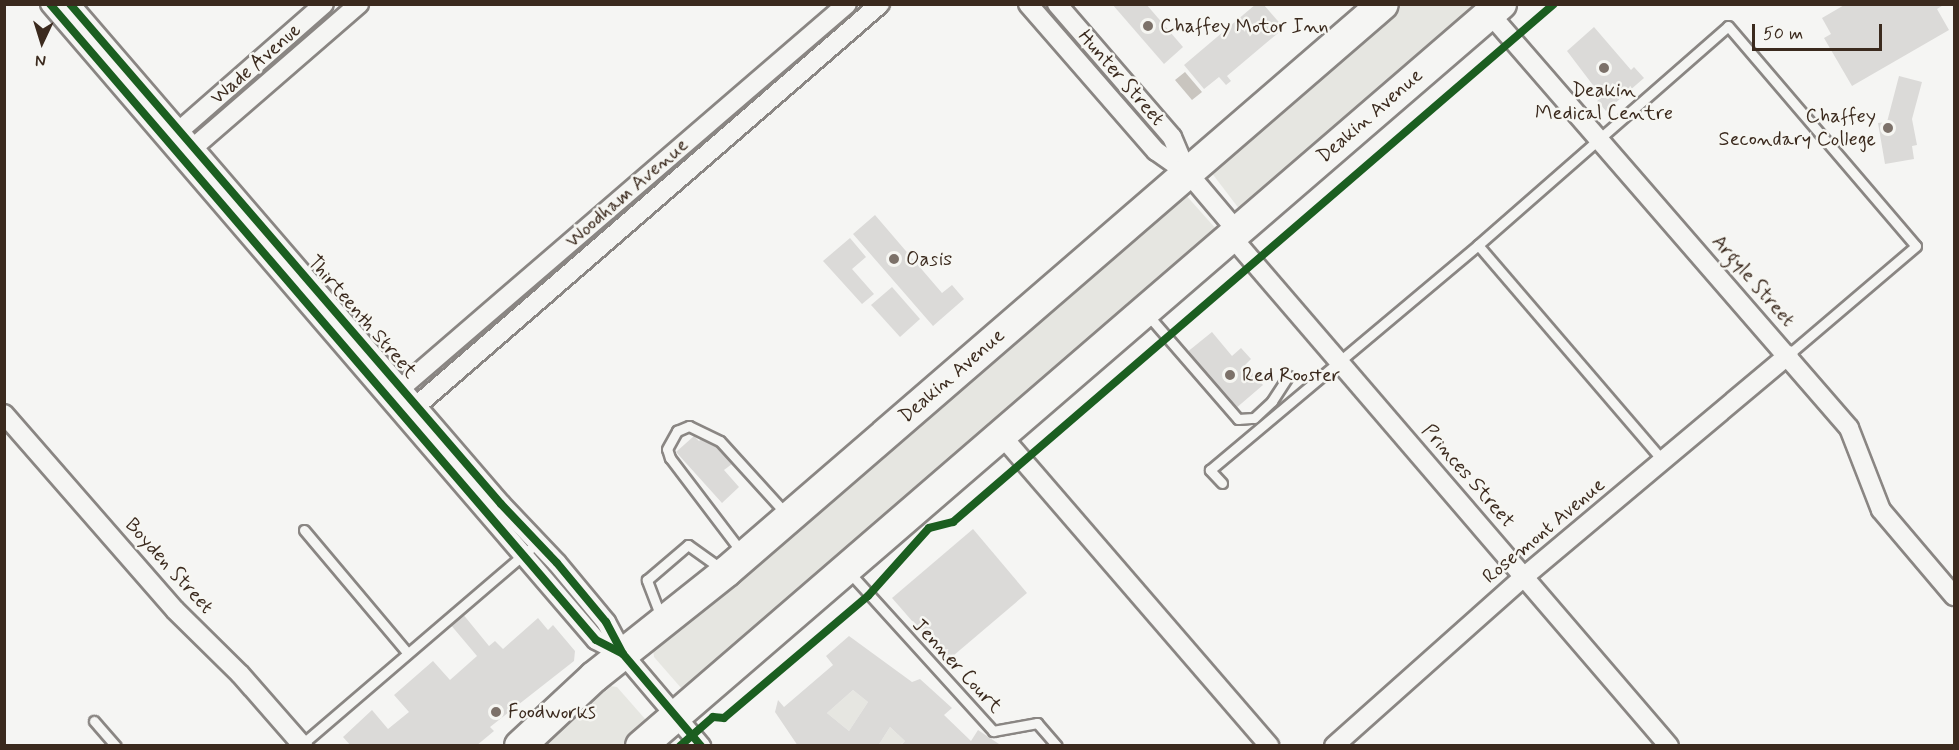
<!DOCTYPE html>
<html>
<head>
<meta charset="utf-8">
<style>
  body { margin:0 }
  #map { position:relative; width:1959px; height:750px; overflow:hidden; background:#f5f5f3; font-family:Mynerve,sans-serif }
  div>[style] { position:absolute }
  .green>* { inset:0; background:#e6e6e1 }
  .water>* { inset:0; background:#c9c5bf }
  .building>* { inset:0; background:#dbdad8 }
  .roads { filter:drop-shadow(2px 0 #8a8683) drop-shadow(-2px 0 #8a8683) drop-shadow(0 2px #8a8683) drop-shadow(0 -2px #8a8683) }
  .service>* { height:9px; margin:-4.5px; padding:0 4.5px; transform-origin:4.5px; border-radius:4.5px; background:#f5f5f3 }
  .minor>* { height:18px; margin:-9px; padding:0 9px; transform-origin:9px; border-radius:9px; background:#f5f5f3 }
  .trunk>* { height:30px; margin:-15px; padding:0 15px; transform-origin:15px; border-radius:15px; background:#f5f5f3 }
  .cycleway>* { height:8px; margin:-4px; padding:0 4px; transform-origin:4px; border-radius:4px; background:#1b5e20 }
  .dots>* { width:16px; height:16px; translate:-50% -50%; box-sizing:border-box; border:3px solid #f6f6f2; border-radius:50% }
  span { translate:-50% -50%; white-space:nowrap; text-align:center; line-height:1.15; -webkit-text-stroke:5px #f6f6f2; paint-order:stroke }
  .poi-label { font-size:20px; color:#3b2a1e }
  .left { translate:0 -50%; text-align:left }
  .right { translate:-100% -50%; text-align:right }
  .street-label { font-size:20px; color:#3b2a1e }
  .frame { position:absolute; inset:0; border:6px solid #3b2a1e; pointer-events:none }
  .north { position:absolute; left:12px; top:12px; width:60px; height:60px; -webkit-text-stroke:4px #f6f6f2; paint-order:stroke; rotate:184deg; font-size:16px; font-weight:700; line-height:24px; text-align:center; color:#3b2a1e }
  .north::after { content:''; display:block; margin:auto; width:21px; height:27px; background:#3b2a1e; clip-path:polygon(50% 0,100% 100%,50% 72%,0 100%) }
  .scale { position:absolute; left:1752px; top:24px; width:130px; height:27px; box-sizing:border-box; border:3px solid #3b2a1e; border-top:0; padding-left:8px; font-size:18px; line-height:21px; white-space:nowrap; color:#3b2a1e; -webkit-text-stroke:4px #f6f6f2; paint-order:stroke }
</style>
</head>
<body>
<div id="map">
  <div class="green">
    <div style="clip-path:polygon(1398px 5px,1484px 5px,1240px 210px,1208px 168px)"></div>
    <div style="clip-path:polygon(1184px 193px,1217px 230px,684px 691px,682px 689px,654px 657px,653px 649px)"></div>
    <div style="clip-path:polygon(610px 686px,617px 687px,646px 720px,642px 732px,626px 745px,539px 746px)"></div>
    <div style="clip-path:polygon(853px 690px,868px 702px,849px 731px,827px 713px)"></div>
    <div style="clip-path:polygon(890px 727px,905px 741px,900px 745px,878px 746px)"></div>
  </div>
  <div class="water">
    <div style="clip-path:polygon(1185px 72px,1202px 92px,1192px 100px,1175px 80px)"></div>
  </div>
  <div class="building">
    <div style="clip-path:polygon(1112px 4px,1146px 4px,1183px 47px,1164px 64px)"></div>
    <div style="clip-path:polygon(1256px 4px,1263px 4px,1284px 28px,1227px 76px,1231px 81px,1226px 85px,1219px 77px,1204px 89px,1184px 65px)"></div>
    <div style="clip-path:polygon(1846px 4px,1945px 4px,1937px 9px,1949px 30px,1852px 86px,1824px 38px,1831px 34px,1822px 18px)"></div>
    <div style="clip-path:polygon(1594px 27px,1631px 70px,1634px 67px,1644px 78px,1606px 111px,1597px 101px,1602px 97px,1567px 51px)"></div>
    <div style="clip-path:polygon(1899px 76px,1922px 82px,1912px 119px,1917px 145px,1912px 146px,1914px 159px,1885px 164px,1878px 123px,1887px 122px)"></div>
    <div style="clip-path:polygon(875px 215px,942px 293px,952px 285px,964px 299px,933px 326px,853px 234px)"></div>
    <div style="clip-path:polygon(850px 238px,866px 257px,852px 269px,874px 294px,862px 304px,823px 261px)"></div>
    <div style="clip-path:polygon(892px 287px,920px 319px,900px 337px,871px 305px)"></div>
    <div style="clip-path:polygon(1212px 332px,1232px 356px,1241px 348px,1251px 359px,1245px 365px,1263px 385px,1235px 409px,1186px 353px)"></div>
    <div style="clip-path:polygon(706px 435px,732px 464px,724px 470px,739px 487px,722px 503px,676px 452px,694px 436px,699px 441px)"></div>
    <div style="clip-path:polygon(973px 529px,1027px 593px,947px 661px,892px 598px)"></div>
    <div style="clip-path:polygon(462px 613px,489px 646px,495px 641px,503px 649px,538px 618px,548px 630px,553px 625px,575px 651px,574px 661px,490px 727px,494px 731px,476px 746px,351px 746px,343px 737px,372px 710px,388px 729px,409px 712px,394px 695px,433px 661px,450px 680px,477px 656px,450px 624px)"></div>
    <div style="clip-path:polygon(evenodd,849px 636px,912px 682px,920px 679px,952px 708px,944px 715px,971px 741px,978px 730px,1002px 746px,900px 746px,905px 741px,890px 727px,878px 746px,798px 746px,775px 712px,778px 700px,784px 707px,833px 665px,826px 656px,849px 636px,853px 690px,868px 702px,849px 731px,827px 713px,853px 690px)"></div>
  </div>
  <div class="roads">
    <div class="service">
      <div style="left:1478px;top:245px;width:283px;rotate:49.4deg"></div>
      <div style="left:1147px;top:314px;width:139px;rotate:49.1deg"></div>
      <div style="left:1238px;top:419px;width:16px;rotate:-4deg"></div>
      <div style="left:1254px;top:418px;width:25px;rotate:-43deg"></div>
      <div style="left:1272px;top:401px;width:30px;rotate:-57deg"></div>
      <div style="left:1222px;top:483px;width:18px;rotate:-133deg"></div>
      <div style="left:1210px;top:470px;width:350px;rotate:-40deg"></div>
      <div style="left:1478px;top:245px;width:332px;rotate:-41.2deg"></div>
      <div style="left:1728px;top:26px;width:289px;rotate:49.5deg"></div>
      <div style="left:1916px;top:246px;width:168px;rotate:139.6deg"></div>
      <div style="left:304px;top:530px;width:158px;rotate:49.9deg"></div>
      <div style="left:743px;top:554px;width:121px;rotate:-127.2deg"></div>
      <div style="left:670px;top:458px;width:9px;rotate:-108deg"></div>
      <div style="left:667px;top:449px;width:21px;rotate:-61deg"></div>
      <div style="left:677px;top:431px;width:13px;rotate:-23deg"></div>
      <div style="left:689px;top:426px;width:34px;rotate:26deg"></div>
      <div style="left:720px;top:441px;width:100px;rotate:47.8deg"></div>
      <div style="left:849px;top:572px;width:215px;rotate:47.8deg"></div>
      <div style="left:993px;top:731px;width:45px;rotate:-10.3deg"></div>
      <div style="left:1037px;top:723px;width:30px;rotate:49deg"></div>
      <div style="left:661px;top:617px;width:40px;rotate:-111deg"></div>
      <div style="left:647px;top:580px;width:54px;rotate:-40.5deg"></div>
      <div style="left:688px;top:545px;width:43px;rotate:35.5deg"></div>
      <div style="left:94px;top:721px;width:33px;rotate:49deg"></div>
      <div style="left:300px;top:746px;width:313px;rotate:-40.6deg"></div>
    </div>
    <div class="minor">
      <div style="left:50px;top:4px;width:838px;rotate:49.35deg"></div>
      <div style="left:596px;top:640px;width:30px;rotate:27deg"></div>
      <div style="left:70px;top:4px;width:660px;rotate:49.24deg"></div>
      <div style="left:501px;top:504px;width:81px;rotate:46.5deg"></div>
      <div style="left:557px;top:563px;width:77px;rotate:50.3deg"></div>
      <div style="left:606px;top:622px;width:36px;rotate:62deg"></div>
      <div style="left:623px;top:654px;width:121px;rotate:49.7deg"></div>
      <div style="left:1028px;top:4px;width:195px;rotate:49deg"></div>
      <div style="left:1156px;top:151px;width:39px;rotate:35deg"></div>
      <div style="left:1188px;top:173px;width:76px;rotate:49.8deg"></div>
      <div style="left:1057px;top:4px;width:176px;rotate:49.2deg"></div>
      <div style="left:1172px;top:137px;width:39px;rotate:67deg"></div>
      <div style="left:1490px;top:14px;width:548px;rotate:49.07deg"></div>
      <div style="left:1849px;top:428px;width:88px;rotate:68.7deg"></div>
      <div style="left:1881px;top:510px;width:113px;rotate:49.7deg"></div>
      <div style="left:171px;top:138px;width:203px;rotate:-41.2deg"></div>
      <div style="left:186px;top:154px;width:229px;rotate:-40.9deg"></div>
      <div style="left:1231px;top:236px;width:672px;rotate:49.34deg"></div>
      <div style="left:393px;top:395px;width:599px;rotate:-40.74deg"></div>
      <div style="left:4px;top:414px;width:260px;rotate:48.9deg"></div>
      <div style="left:175px;top:610px;width:91px;rotate:44.6deg"></div>
      <div style="left:240px;top:674px;width:96px;rotate:48.8deg"></div>
      <div style="left:407px;top:414px;width:626px;rotate:-40.92deg"></div>
      <div style="left:1001px;top:435px;width:411px;rotate:49.2deg"></div>
      <div style="left:1334px;top:746px;width:256px;rotate:-41.7deg"></div>
      <div style="left:1525px;top:576px;width:344px;rotate:-40deg"></div>
    </div>
    <div class="trunk">
      <div style="left:520px;top:746px;width:101px;rotate:-43deg"></div>
      <div style="left:594px;top:677px;width:169px;rotate:-38.5deg"></div>
      <div style="left:726px;top:572px;width:868px;rotate:-40.84deg"></div>
      <div style="left:641px;top:746px;width:1136px;rotate:-40.79deg"></div>
    </div>
  </div>
  <div class="cycleway">
    <div style="left:50px;top:4px;width:838px;rotate:49.35deg"></div>
    <div style="left:596px;top:640px;width:30px;rotate:27deg"></div>
    <div style="left:70px;top:4px;width:660px;rotate:49.24deg"></div>
    <div style="left:501px;top:504px;width:81px;rotate:46.5deg"></div>
    <div style="left:557px;top:563px;width:77px;rotate:50.3deg"></div>
    <div style="left:606px;top:622px;width:36px;rotate:62deg"></div>
    <div style="left:623px;top:654px;width:121px;rotate:49.7deg"></div>
    <div style="left:680px;top:746px;width:44px;rotate:-41.3deg"></div>
    <div style="left:713px;top:717px;width:11px;rotate:5deg"></div>
    <div style="left:724px;top:718px;width:189px;rotate:-40.3deg"></div>
    <div style="left:868px;top:596px;width:91px;rotate:-48.1deg"></div>
    <div style="left:929px;top:528px;width:25px;rotate:-14deg"></div>
    <div style="left:953px;top:522px;width:793px;rotate:-40.76deg"></div>
  </div>
  <div class="dots">
    <div style="left:1148px;top:26px;background:#7c7169"></div>
    <div style="left:1604px;top:68px;background:#7c7169"></div>
    <div style="left:1888px;top:128px;background:#7c7169"></div>
    <div style="left:894px;top:259px;background:#7c7169"></div>
    <div style="left:1230px;top:375px;background:#7c7169"></div>
    <div style="left:496px;top:712px;background:#7c7169"></div>
  </div>
  <div class="poi-label">
    <span class="left" style="left:1160px;top:26px">Chaffey Motor Inn</span>
    <span style="left:1604px;top:102px">Deakin<br>Medical Centre</span>
    <span class="right" style="left:1876px;top:128px">Chaffey<br>Secondary College</span>
    <span class="left" style="left:906px;top:259px">Oasis</span>
    <span class="left" style="left:1242px;top:375px">Red Rooster</span>
    <span class="left" style="left:508px;top:712px">Foodworks</span>
  </div>
  <div class="street-label">
    <span style="left:256px;top:64px;rotate:-41deg">Wade Avenue</span>
    <span style="left:1121px;top:78px;rotate:49deg">Hunter Street</span>
    <span style="left:1370px;top:116px;rotate:-41deg">Deakin Avenue</span>
    <span style="left:627px;top:193px;rotate:-41deg">Woodham Avenue</span>
    <span style="left:1753px;top:281px;rotate:49deg">Argyle Street</span>
    <span style="left:362px;top:317px;rotate:49deg">Thirteenth Street</span>
    <span style="left:952px;top:376px;rotate:-41deg">Deakin Avenue</span>
    <span style="left:1468px;top:476px;rotate:49deg">Princes Street</span>
    <span style="left:1544px;top:531px;rotate:-40deg">Rosemont Avenue</span>
    <span style="left:169px;top:566px;rotate:48deg">Boyden Street</span>
    <span style="left:957px;top:666px;rotate:47deg">Jenner Court</span>
  </div>
  <div class="frame"></div>
  <div class="north">N</div>
  <div class="scale">50 m</div>
</div>
</body>
</html>
